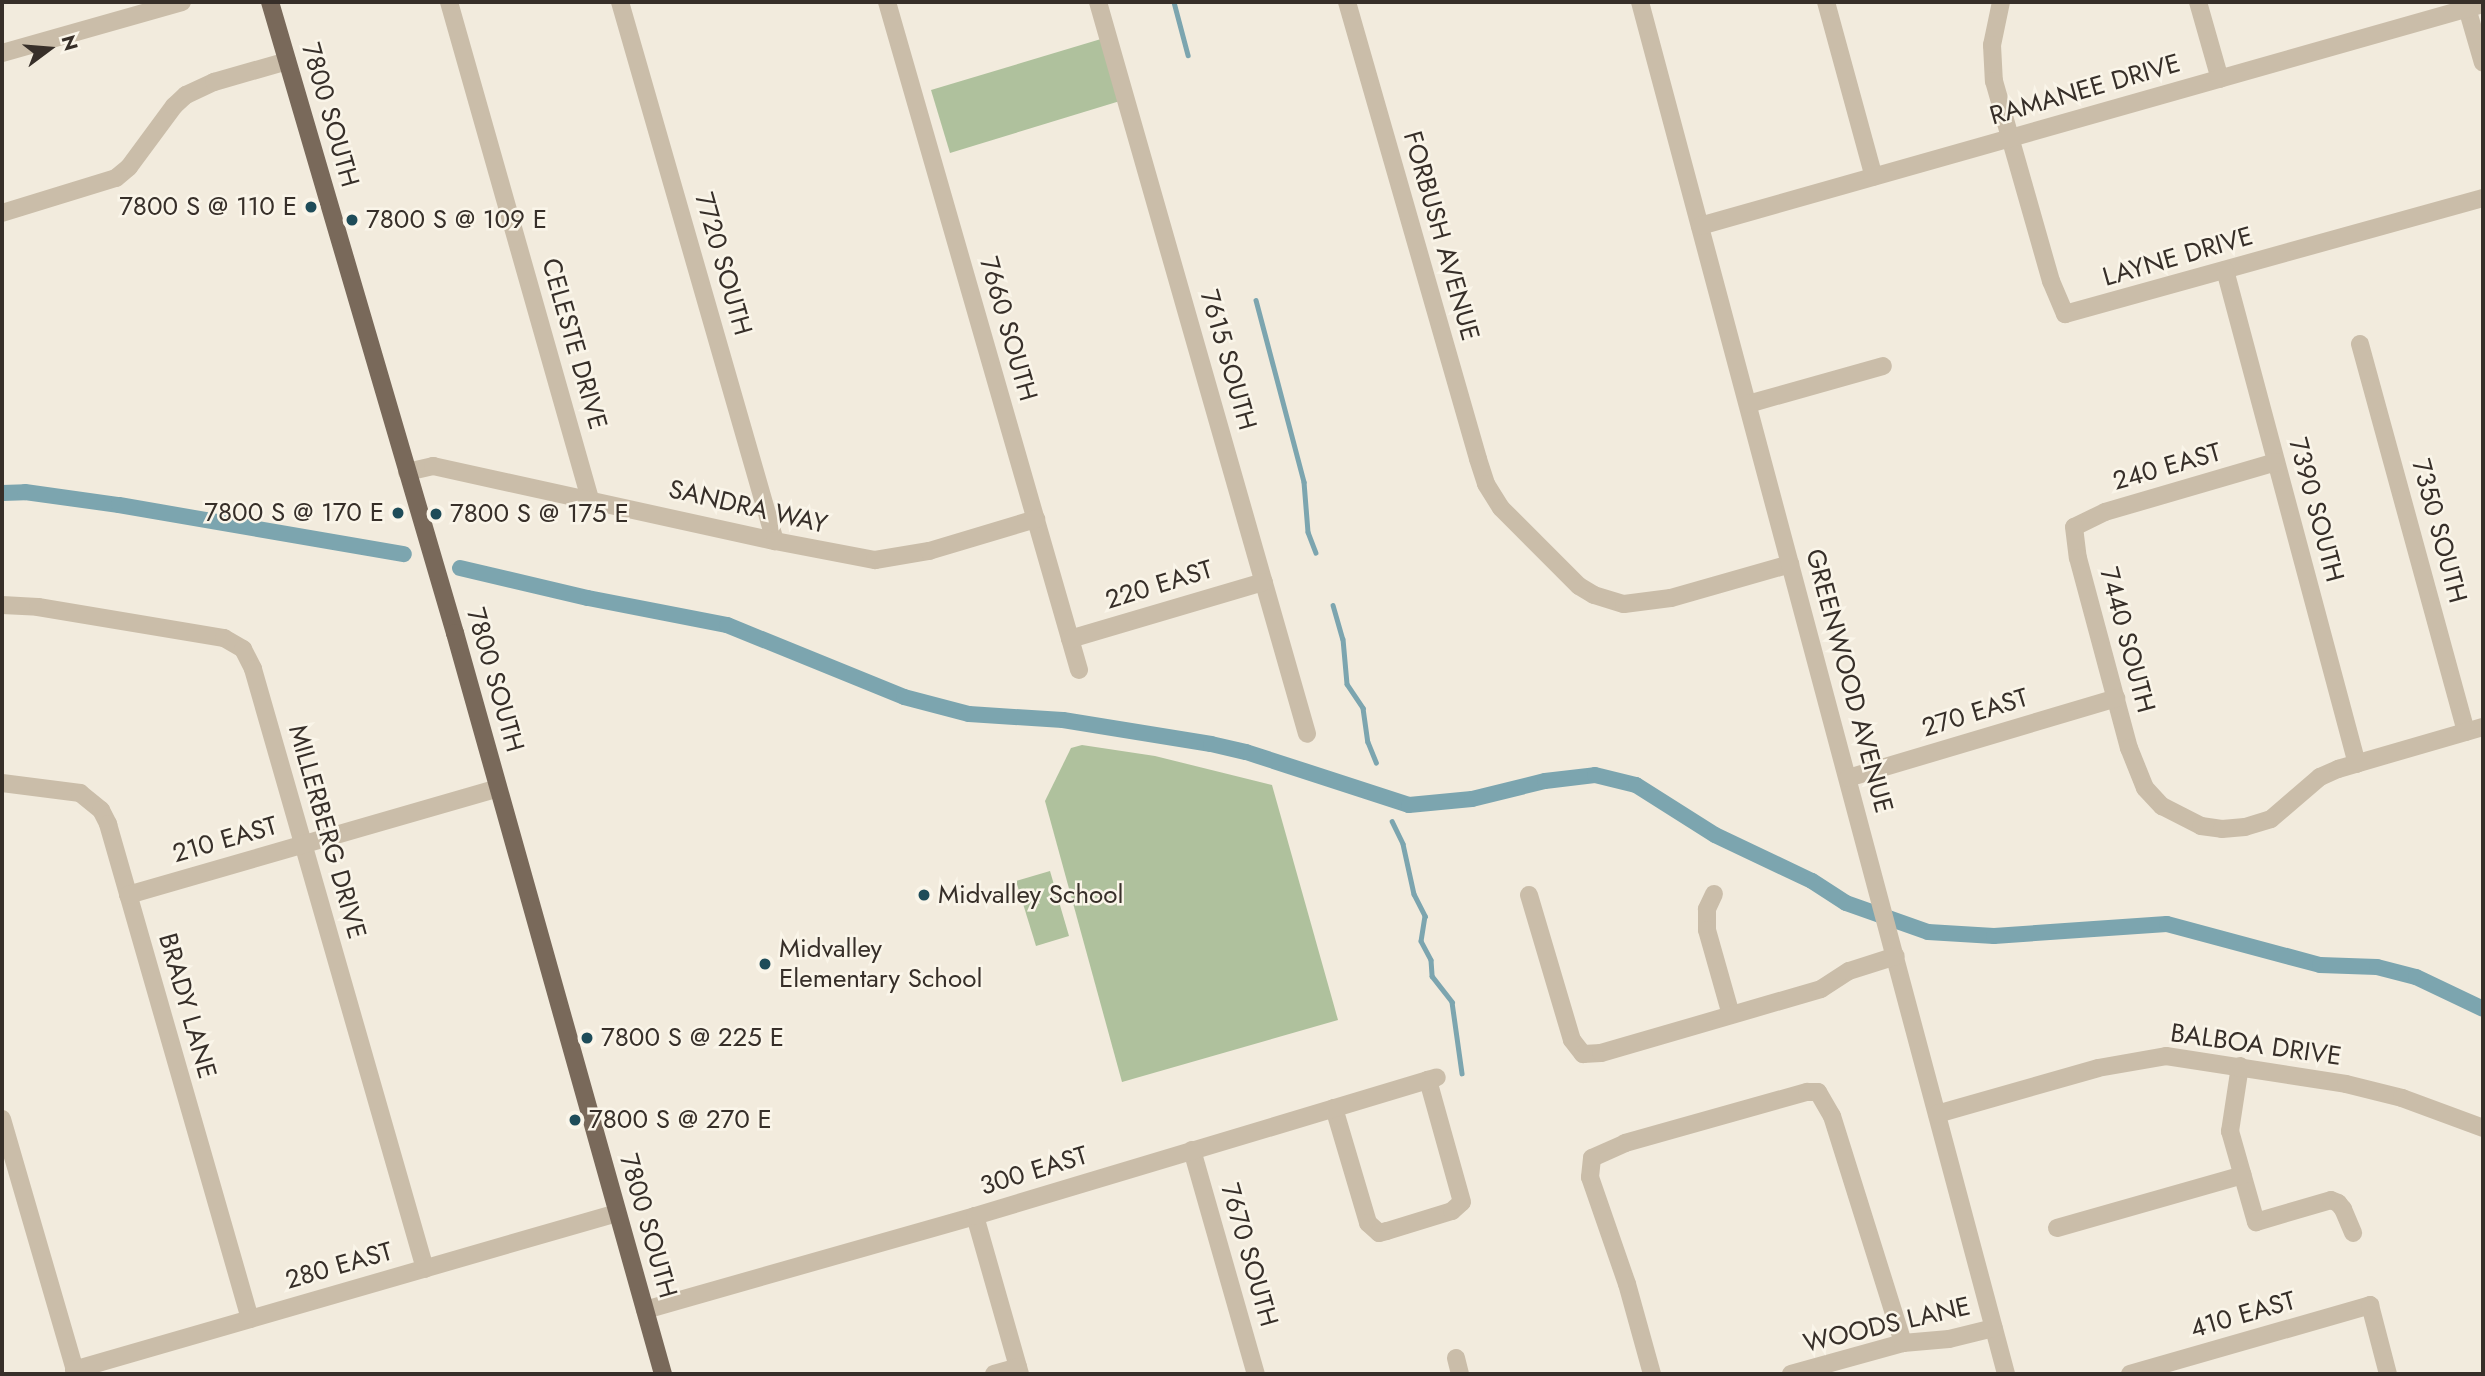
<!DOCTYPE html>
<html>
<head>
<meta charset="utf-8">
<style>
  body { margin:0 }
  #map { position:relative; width:2485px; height:1376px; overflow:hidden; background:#f2ebdd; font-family:Jost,sans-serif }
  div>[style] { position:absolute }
  .green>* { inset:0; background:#afc19d }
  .stream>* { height:4.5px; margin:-2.25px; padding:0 2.25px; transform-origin:2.25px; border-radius:2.25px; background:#7ca5af }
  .canal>* { height:16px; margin:-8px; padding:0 8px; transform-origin:8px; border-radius:8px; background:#7ca5af }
  .minor>* { height:18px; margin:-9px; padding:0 9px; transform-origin:9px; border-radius:9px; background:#cabda9 }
  .major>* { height:18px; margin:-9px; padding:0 9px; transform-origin:9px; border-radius:9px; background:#79695a }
  .dots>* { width:19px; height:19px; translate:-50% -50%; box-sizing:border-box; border:4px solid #faf5e9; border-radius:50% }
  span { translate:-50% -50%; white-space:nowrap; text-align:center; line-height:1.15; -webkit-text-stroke:5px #faf5e9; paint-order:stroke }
  .street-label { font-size:26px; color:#372f29 }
  .poi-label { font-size:26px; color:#372f29 }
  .right { translate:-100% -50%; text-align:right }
  .left { translate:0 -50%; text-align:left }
  .frame { position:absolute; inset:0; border:4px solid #372f29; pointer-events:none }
  .north { position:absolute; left:14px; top:14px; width:70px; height:70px; -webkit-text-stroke:5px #faf5e9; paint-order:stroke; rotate:74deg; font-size:19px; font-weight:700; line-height:28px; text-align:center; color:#372f29 }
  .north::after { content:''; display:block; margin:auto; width:24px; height:32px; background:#372f29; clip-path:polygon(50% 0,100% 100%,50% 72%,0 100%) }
</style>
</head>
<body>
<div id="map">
  <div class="green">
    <div style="clip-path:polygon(1101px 39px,1120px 101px,950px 153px,931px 90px)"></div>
    <div style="clip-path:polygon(1082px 745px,1155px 756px,1272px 785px,1338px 1020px,1122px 1082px,1045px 801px,1071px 748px)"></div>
    <div style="clip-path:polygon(1050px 871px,1069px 936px,1036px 946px,1016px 881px)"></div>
  </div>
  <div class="stream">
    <div style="left:1174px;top:2px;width:55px;rotate:75.2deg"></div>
    <div style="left:1256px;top:300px;width:188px;rotate:75.2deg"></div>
    <div style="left:1304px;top:482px;width:50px;rotate:85.4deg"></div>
    <div style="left:1308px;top:532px;width:22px;rotate:69deg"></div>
    <div style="left:1333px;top:605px;width:35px;rotate:74deg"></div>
    <div style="left:1343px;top:639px;width:45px;rotate:84.9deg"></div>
    <div style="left:1347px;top:684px;width:29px;rotate:56deg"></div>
    <div style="left:1363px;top:708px;width:34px;rotate:82deg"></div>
    <div style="left:1368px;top:742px;width:22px;rotate:68deg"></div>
    <div style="left:1392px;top:821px;width:25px;rotate:64deg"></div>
    <div style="left:1403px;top:844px;width:51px;rotate:77.6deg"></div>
    <div style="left:1414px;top:894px;width:25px;rotate:63deg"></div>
    <div style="left:1425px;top:916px;width:25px;rotate:99deg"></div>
    <div style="left:1421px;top:941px;width:21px;rotate:62deg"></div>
    <div style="left:1431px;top:960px;width:16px;rotate:86deg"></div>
    <div style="left:1432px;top:976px;width:33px;rotate:52deg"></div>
    <div style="left:1452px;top:1002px;width:72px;rotate:82deg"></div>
  </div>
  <div class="canal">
    <div style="left:2px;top:493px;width:23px;rotate:-2deg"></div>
    <div style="left:25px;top:492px;width:95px;rotate:7.9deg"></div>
    <div style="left:119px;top:505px;width:289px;rotate:9.8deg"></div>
    <div style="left:460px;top:568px;width:131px;rotate:13.2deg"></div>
    <div style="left:588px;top:598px;width:142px;rotate:11deg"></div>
    <div style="left:727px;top:625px;width:191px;rotate:22.1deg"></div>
    <div style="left:904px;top:697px;width:67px;rotate:14.7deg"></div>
    <div style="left:969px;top:714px;width:94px;rotate:3.7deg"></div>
    <div style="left:1063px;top:720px;width:150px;rotate:9.2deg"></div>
    <div style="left:1211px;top:744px;width:36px;rotate:13deg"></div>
    <div style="left:1246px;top:752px;width:171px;rotate:18deg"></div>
    <div style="left:1409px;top:805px;width:63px;rotate:-5.4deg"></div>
    <div style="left:1472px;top:799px;width:75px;rotate:-13.9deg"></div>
    <div style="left:1545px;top:781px;width:50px;rotate:-6.8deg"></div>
    <div style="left:1595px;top:775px;width:42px;rotate:13.7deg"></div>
    <div style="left:1636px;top:785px;width:93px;rotate:32.3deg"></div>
    <div style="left:1715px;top:835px;width:107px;rotate:25.4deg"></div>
    <div style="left:1812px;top:881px;width:40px;rotate:32.9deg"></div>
    <div style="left:1846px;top:903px;width:87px;rotate:19.5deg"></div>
    <div style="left:1928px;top:932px;width:66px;rotate:3.5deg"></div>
    <div style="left:1994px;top:936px;width:173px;rotate:-4deg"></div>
    <div style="left:2167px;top:924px;width:158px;rotate:15deg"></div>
    <div style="left:2320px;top:965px;width:57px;rotate:2deg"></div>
    <div style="left:2377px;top:967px;width:40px;rotate:14.4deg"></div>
    <div style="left:2416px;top:977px;width:74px;rotate:25.5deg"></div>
  </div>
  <div class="minor">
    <div style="left:449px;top:2px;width:517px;rotate:74.16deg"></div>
    <div style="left:620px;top:2px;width:561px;rotate:73.96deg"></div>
    <div style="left:887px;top:2px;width:695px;rotate:73.96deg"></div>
    <div style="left:1098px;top:2px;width:761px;rotate:74.06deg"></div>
    <div style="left:1347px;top:2px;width:475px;rotate:74deg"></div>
    <div style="left:1478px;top:459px;width:26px;rotate:72deg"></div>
    <div style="left:1486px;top:484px;width:28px;rotate:58deg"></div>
    <div style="left:1501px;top:508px;width:110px;rotate:45deg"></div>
    <div style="left:1579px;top:586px;width:17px;rotate:31deg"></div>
    <div style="left:1594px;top:595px;width:31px;rotate:17deg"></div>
    <div style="left:1624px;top:604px;width:47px;rotate:-7.3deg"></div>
    <div style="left:1671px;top:598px;width:124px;rotate:-15.9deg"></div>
    <div style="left:1640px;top:2px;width:1420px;rotate:75.06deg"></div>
    <div style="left:1826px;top:2px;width:181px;rotate:74.7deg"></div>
    <div style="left:2001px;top:2px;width:44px;rotate:101.8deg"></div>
    <div style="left:1992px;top:45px;width:36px;rotate:87deg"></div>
    <div style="left:1994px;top:81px;width:208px;rotate:74.1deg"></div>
    <div style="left:2051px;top:281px;width:36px;rotate:67deg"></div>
    <div style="left:2065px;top:314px;width:434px;rotate:-15.5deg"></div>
    <div style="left:2198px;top:2px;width:80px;rotate:74.1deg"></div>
    <div style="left:2467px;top:8px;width:57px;rotate:73.8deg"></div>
    <div style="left:2px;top:53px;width:187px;rotate:-15.8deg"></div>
    <div style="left:2px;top:213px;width:119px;rotate:-17.1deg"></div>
    <div style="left:116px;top:178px;width:17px;rotate:-40deg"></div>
    <div style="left:129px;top:167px;width:76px;rotate:-53.6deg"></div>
    <div style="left:174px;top:106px;width:16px;rotate:-43deg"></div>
    <div style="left:186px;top:95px;width:31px;rotate:-25deg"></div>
    <div style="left:214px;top:82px;width:76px;rotate:-16deg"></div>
    <div style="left:1700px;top:226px;width:814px;rotate:-15.83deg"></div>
    <div style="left:2225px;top:270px;width:511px;rotate:75.04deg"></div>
    <div style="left:2360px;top:344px;width:402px;rotate:74.7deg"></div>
    <div style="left:1748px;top:404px;width:140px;rotate:-15.7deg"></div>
    <div style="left:2276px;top:462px;width:178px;rotate:163.7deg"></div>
    <div style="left:2105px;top:512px;width:34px;rotate:154deg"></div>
    <div style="left:2074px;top:527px;width:31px;rotate:83deg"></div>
    <div style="left:2078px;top:558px;width:197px;rotate:75deg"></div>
    <div style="left:2129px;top:748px;width:43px;rotate:68.2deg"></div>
    <div style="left:2145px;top:788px;width:25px;rotate:47deg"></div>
    <div style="left:2162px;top:806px;width:44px;rotate:27.1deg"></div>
    <div style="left:2201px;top:826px;width:21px;rotate:8deg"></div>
    <div style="left:2222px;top:829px;width:23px;rotate:-5deg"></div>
    <div style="left:2245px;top:827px;width:27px;rotate:-17deg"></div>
    <div style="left:2271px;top:819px;width:65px;rotate:-40.6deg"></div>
    <div style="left:2320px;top:777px;width:20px;rotate:-24deg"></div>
    <div style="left:2338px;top:769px;width:151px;rotate:-16.2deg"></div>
    <div style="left:407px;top:472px;width:27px;rotate:-13deg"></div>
    <div style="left:433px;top:466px;width:350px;rotate:12.4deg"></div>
    <div style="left:775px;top:541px;width:102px;rotate:10.8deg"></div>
    <div style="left:875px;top:560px;width:55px;rotate:-9.5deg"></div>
    <div style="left:929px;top:551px;width:112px;rotate:-16.7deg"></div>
    <div style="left:2px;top:605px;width:36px;rotate:3deg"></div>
    <div style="left:38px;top:607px;width:189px;rotate:9.5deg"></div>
    <div style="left:224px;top:638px;width:22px;rotate:30deg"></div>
    <div style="left:243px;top:649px;width:22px;rotate:63deg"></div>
    <div style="left:253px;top:669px;width:624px;rotate:74deg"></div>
    <div style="left:1070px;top:639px;width:202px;rotate:-16.4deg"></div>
    <div style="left:1848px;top:778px;width:280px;rotate:-16.6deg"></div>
    <div style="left:2px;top:783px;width:79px;rotate:7.3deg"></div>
    <div style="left:80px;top:793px;width:27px;rotate:39deg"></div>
    <div style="left:101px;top:810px;width:16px;rotate:63deg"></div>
    <div style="left:108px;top:824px;width:515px;rotate:73.99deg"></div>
    <div style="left:1714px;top:894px;width:17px;rotate:115deg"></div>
    <div style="left:1707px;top:909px;width:21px;rotate:90deg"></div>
    <div style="left:1707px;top:930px;width:88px;rotate:74.2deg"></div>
    <div style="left:128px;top:895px;width:385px;rotate:-16.1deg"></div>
    <div style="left:1529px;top:895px;width:151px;rotate:73.5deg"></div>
    <div style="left:1572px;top:1040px;width:18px;rotate:52deg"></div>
    <div style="left:1583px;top:1054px;width:18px;rotate:-3deg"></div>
    <div style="left:1601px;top:1053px;width:229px;rotate:-16.2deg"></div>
    <div style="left:1821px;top:989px;width:33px;rotate:-33deg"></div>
    <div style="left:1849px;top:971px;width:49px;rotate:-17.7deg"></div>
    <div style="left:2240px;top:1066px;width:66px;rotate:98.7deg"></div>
    <div style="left:2230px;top:1131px;width:95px;rotate:74.1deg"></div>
    <div style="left:2256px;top:1222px;width:78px;rotate:-16.3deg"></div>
    <div style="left:2331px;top:1200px;width:8px;rotate:23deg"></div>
    <div style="left:2338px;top:1203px;width:8px;rotate:50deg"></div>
    <div style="left:2343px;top:1209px;width:26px;rotate:67deg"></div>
    <div style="left:1334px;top:1108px;width:120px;rotate:73.5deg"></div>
    <div style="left:1368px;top:1223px;width:15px;rotate:42deg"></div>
    <div style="left:1379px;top:1233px;width:8px;rotate:-14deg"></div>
    <div style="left:1387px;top:1231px;width:68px;rotate:-17.1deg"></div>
    <div style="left:1452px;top:1211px;width:13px;rotate:-42deg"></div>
    <div style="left:1462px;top:1202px;width:127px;rotate:-105.6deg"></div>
    <div style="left:1937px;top:1114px;width:167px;rotate:-15.9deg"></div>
    <div style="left:2098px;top:1068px;width:69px;rotate:-10deg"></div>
    <div style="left:2166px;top:1056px;width:182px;rotate:8.8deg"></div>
    <div style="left:2346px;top:1084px;width:58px;rotate:14deg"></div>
    <div style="left:2402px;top:1098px;width:86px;rotate:20.3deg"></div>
    <div style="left:2px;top:1119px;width:266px;rotate:73.8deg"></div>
    <div style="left:1192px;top:1150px;width:233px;rotate:74.1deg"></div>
    <div style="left:975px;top:1216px;width:164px;rotate:74.1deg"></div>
    <div style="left:2057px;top:1228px;width:193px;rotate:-15.9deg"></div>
    <div style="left:645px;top:1310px;width:343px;rotate:-15.9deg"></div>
    <div style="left:975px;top:1216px;width:482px;rotate:-16.7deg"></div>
    <div style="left:1456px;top:1358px;width:16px;rotate:76deg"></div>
    <div style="left:74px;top:1370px;width:565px;rotate:-16.13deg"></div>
    <div style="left:994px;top:1374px;width:25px;rotate:-16deg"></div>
    <div style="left:1652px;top:1374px;width:93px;rotate:-105.5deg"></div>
    <div style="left:1627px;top:1284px;width:113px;rotate:-109.1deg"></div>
    <div style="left:1590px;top:1177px;width:19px;rotate:-84deg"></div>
    <div style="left:1592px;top:1158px;width:36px;rotate:-24deg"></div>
    <div style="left:1625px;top:1143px;width:189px;rotate:-15.7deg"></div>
    <div style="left:1807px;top:1092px;width:11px"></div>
    <div style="left:1818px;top:1092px;width:28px;rotate:60deg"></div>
    <div style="left:1832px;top:1116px;width:238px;rotate:72.6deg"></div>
    <div style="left:1791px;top:1374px;width:116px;rotate:-15.5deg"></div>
    <div style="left:1903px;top:1343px;width:46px;rotate:-5deg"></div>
    <div style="left:1949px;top:1339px;width:46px;rotate:-13.7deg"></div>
    <div style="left:2130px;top:1374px;width:250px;rotate:-16deg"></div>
    <div style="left:2370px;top:1305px;width:71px;rotate:75.4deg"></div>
  </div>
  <div class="major">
    <div style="left:270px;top:2px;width:658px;rotate:73.66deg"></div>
    <div style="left:455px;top:633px;width:770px;rotate:74.32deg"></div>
  </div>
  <div class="dots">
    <div style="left:311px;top:207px;background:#1e4c59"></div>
    <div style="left:352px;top:220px;background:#1e4c59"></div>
    <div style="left:398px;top:513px;background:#1e4c59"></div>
    <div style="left:436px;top:514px;background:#1e4c59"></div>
    <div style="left:924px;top:895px;background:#1e4c59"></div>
    <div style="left:765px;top:964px;background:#1e4c59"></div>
    <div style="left:587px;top:1038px;background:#1e4c59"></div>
    <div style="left:575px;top:1120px;background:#1e4c59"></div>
  </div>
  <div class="street-label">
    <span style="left:2085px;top:90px;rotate:-16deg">RAMANEE DRIVE</span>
    <span style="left:330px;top:115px;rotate:74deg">7800 SOUTH</span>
    <span style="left:1441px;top:236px;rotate:74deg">FORBUSH AVENUE</span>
    <span style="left:2178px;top:257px;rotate:-16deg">LAYNE DRIVE</span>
    <span style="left:723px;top:264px;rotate:74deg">7720 SOUTH</span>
    <span style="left:1008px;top:329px;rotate:74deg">7660 SOUTH</span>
    <span style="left:574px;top:344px;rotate:74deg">CELESTE DRIVE</span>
    <span style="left:1228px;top:360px;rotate:74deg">7615 SOUTH</span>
    <span style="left:2167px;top:467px;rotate:-16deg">240 EAST</span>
    <span style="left:748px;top:507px;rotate:13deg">SANDRA WAY</span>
    <span style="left:2316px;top:510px;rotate:75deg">7390 SOUTH</span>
    <span style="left:2439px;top:531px;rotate:75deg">7350 SOUTH</span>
    <span style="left:1159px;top:585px;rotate:-17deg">220 EAST</span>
    <span style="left:2127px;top:640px;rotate:75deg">7440 SOUTH</span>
    <span style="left:495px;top:680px;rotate:74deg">7800 SOUTH</span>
    <span style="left:1849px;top:681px;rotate:75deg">GREENWOOD AVENUE</span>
    <span style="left:1975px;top:713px;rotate:-17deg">270 EAST</span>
    <span style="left:327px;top:832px;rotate:74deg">MILLERBERG DRIVE</span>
    <span style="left:225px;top:840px;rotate:-16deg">210 EAST</span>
    <span style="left:187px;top:1006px;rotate:74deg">BRADY LANE</span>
    <span style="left:2256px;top:1045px;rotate:8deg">BALBOA DRIVE</span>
    <span style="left:1034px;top:1171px;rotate:-17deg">300 EAST</span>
    <span style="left:648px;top:1226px;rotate:74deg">7800 SOUTH</span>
    <span style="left:1249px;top:1255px;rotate:74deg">7670 SOUTH</span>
    <span style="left:339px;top:1266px;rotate:-16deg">280 EAST</span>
    <span style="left:2243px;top:1315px;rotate:-16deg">410 EAST</span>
    <span style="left:1887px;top:1325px;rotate:-13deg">WOODS LANE</span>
  </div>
  <div class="poi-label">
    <span class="right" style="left:297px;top:207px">7800 S @ 110 E</span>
    <span class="left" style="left:366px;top:220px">7800 S @ 109 E</span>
    <span class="right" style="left:384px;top:513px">7800 S @ 170 E</span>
    <span class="left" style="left:450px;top:514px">7800 S @ 175 E</span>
    <span class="left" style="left:938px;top:895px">Midvalley School</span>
    <span class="left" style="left:779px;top:964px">Midvalley<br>Elementary School</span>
    <span class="left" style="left:601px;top:1038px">7800 S @ 225 E</span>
    <span class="left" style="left:589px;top:1120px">7800 S @ 270 E</span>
  </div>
  <div class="frame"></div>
  <div class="north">N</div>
</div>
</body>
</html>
